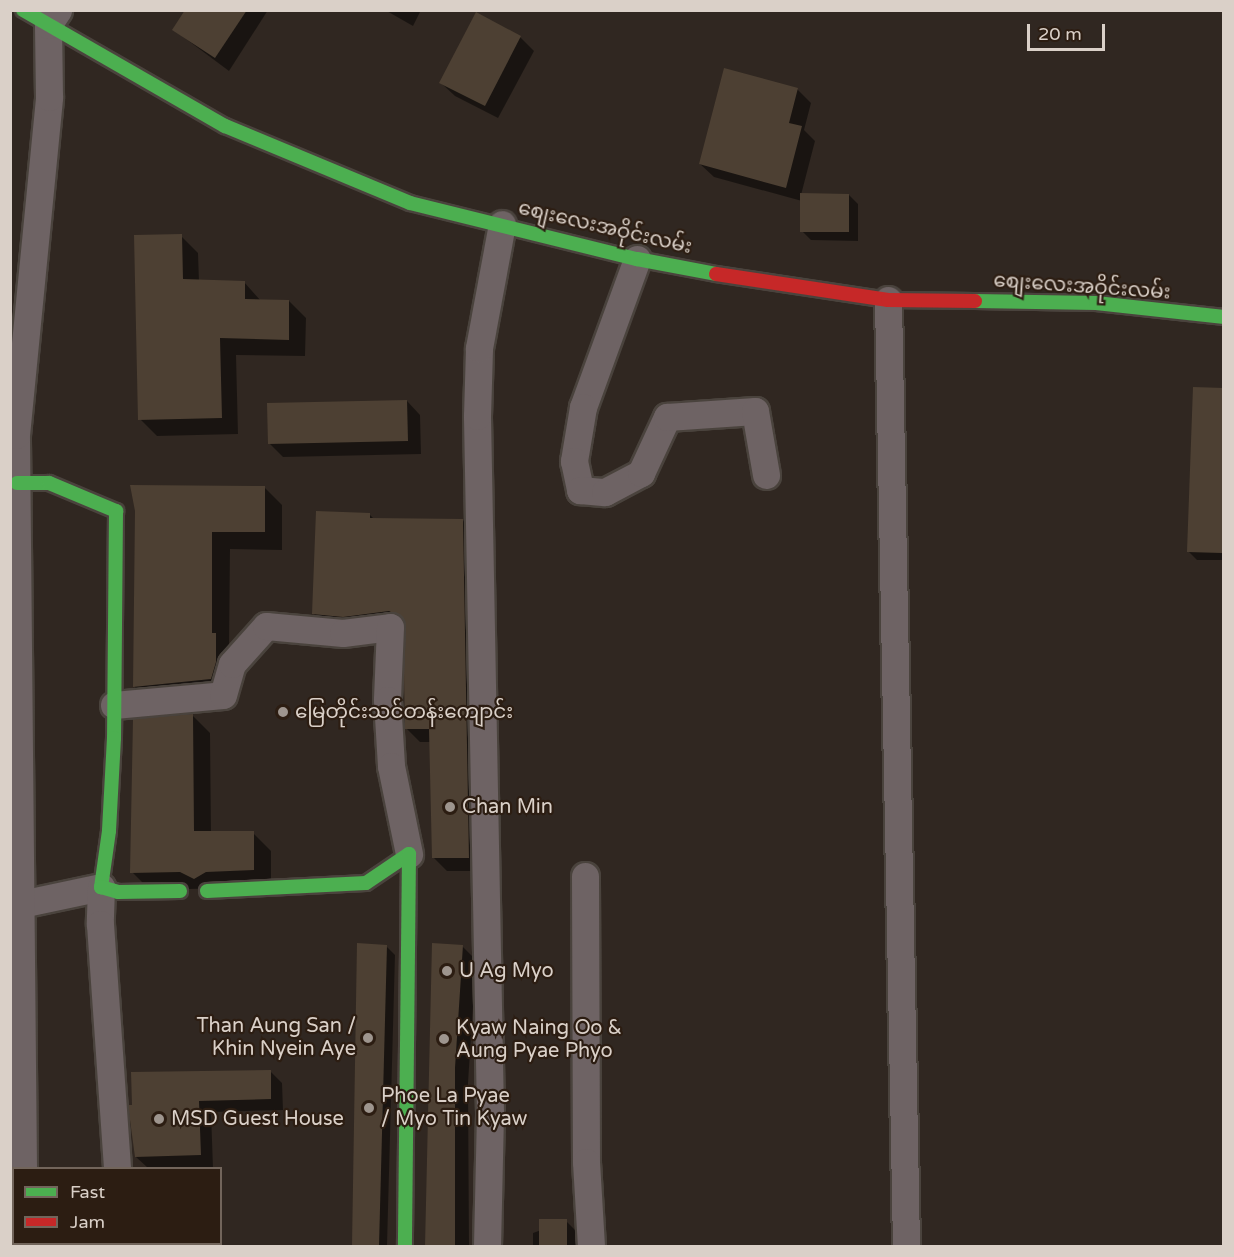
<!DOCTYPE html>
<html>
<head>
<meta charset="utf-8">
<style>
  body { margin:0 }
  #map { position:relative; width:1234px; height:1257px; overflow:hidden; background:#302721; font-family:"Varela Round","Noto Sans Myanmar",sans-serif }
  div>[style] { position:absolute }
  .shadow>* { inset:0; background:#0007 }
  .building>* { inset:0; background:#4d4033 }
  .roads { filter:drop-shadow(2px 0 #4a433d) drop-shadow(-2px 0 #4a433d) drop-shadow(0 2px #4a433d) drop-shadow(0 -2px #4a433d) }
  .street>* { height:27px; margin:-13.5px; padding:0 13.5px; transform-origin:13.5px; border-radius:13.5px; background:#6e6364 }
  .fast>* { height:14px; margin:-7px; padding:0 7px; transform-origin:7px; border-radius:7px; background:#4caf50 }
  .jam>* { height:14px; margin:-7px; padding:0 7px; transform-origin:7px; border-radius:7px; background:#c62828 }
  .dots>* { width:16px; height:16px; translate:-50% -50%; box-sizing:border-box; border:3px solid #2c1d12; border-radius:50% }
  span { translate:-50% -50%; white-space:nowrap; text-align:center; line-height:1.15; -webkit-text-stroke:4.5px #2c1d12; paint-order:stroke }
  .street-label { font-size:20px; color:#dad0c8 }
  .poi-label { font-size:20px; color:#dad0c8 }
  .left { translate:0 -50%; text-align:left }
  .right { translate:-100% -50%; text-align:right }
  .frame { position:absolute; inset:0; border:12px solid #dad0c8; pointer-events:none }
  .legend { position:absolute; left:12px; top:1167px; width:210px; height:78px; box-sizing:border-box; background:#2c1d12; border:2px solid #72655b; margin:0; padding:8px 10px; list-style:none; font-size:18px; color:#dad0c8 }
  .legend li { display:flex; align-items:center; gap:12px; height:30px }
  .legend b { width:30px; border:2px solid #72655b }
  .scale { position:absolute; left:1027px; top:24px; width:78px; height:27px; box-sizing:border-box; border:3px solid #dad0c8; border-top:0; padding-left:8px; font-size:18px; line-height:21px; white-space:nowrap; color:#dad0c8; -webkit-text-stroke:4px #2c1d12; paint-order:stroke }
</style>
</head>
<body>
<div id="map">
  <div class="shadow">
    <div style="clip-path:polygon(187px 10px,268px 10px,229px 71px,174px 30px)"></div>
    <div style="clip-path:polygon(385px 10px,421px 10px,413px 26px)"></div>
    <div style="clip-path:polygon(520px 37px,534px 51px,498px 118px,455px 96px,441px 83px)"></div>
    <div style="clip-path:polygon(797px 89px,811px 103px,804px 130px,815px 141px,801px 195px,849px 195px,858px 204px,858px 241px,811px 240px,802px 231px,802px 201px,714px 177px,700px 164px)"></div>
    <div style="clip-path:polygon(181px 236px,198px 253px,199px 281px,244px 282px,261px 301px,289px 301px,306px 318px,305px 356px,236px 355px,238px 434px,157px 436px,140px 419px)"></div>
    <div style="clip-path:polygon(1224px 389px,1224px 560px,1197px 560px,1188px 551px)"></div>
    <div style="clip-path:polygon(407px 401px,420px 415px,421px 454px,283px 457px,269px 443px)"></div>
    <div style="clip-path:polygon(264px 487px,282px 505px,282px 550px,230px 549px,229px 648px,234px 680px,153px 705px,135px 687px,136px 511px)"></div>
    <div style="clip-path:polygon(370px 515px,374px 519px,463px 520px,476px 534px,482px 871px,447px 871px,434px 858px,431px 742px,420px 742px,406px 728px,404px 624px,357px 630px,327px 627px,314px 614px)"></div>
    <div style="clip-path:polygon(192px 715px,210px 733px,211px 832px,253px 833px,271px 851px,271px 887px,150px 890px,132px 872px)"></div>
    <div style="clip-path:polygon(359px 944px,386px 946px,395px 955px,387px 1246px,353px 1246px)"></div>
    <div style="clip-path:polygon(434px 945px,462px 946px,476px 960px,468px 1083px,469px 1246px,426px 1246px)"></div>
    <div style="clip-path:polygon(270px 1071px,282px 1083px,283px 1110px,211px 1112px,213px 1168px,148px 1168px,136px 1157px,134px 1106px)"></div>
    <div style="clip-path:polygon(566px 1221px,575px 1230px,576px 1246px,533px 1246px,533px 1233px)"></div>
    <div style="clip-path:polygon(176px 1244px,217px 1244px,217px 1246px,176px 1246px)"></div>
  </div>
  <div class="building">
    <div style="clip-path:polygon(185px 10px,247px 10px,215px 58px,172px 30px)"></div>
    <div style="clip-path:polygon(476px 12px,521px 36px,485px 106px,439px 83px)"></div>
    <div style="clip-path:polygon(724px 68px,798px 88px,789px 123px,802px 126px,786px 188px,699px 164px)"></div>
    <div style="clip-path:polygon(800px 193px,849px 194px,849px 232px,800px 232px)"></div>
    <div style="clip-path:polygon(182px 234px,183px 279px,245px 281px,245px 299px,289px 300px,289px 340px,220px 338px,222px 418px,138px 420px,134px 235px)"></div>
    <div style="clip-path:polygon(1193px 387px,1224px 388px,1222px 553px,1187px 552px)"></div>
    <div style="clip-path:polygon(407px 400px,408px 441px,268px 444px,267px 403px)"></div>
    <div style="clip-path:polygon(130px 485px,265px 486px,265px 532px,212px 532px,212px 633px,216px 633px,216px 662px,211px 679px,133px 687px,135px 511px)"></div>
    <div style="clip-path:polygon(316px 511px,370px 513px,370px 518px,463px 519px,469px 858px,432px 858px,429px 729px,405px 729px,403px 618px,389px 611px,343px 617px,312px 614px)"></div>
    <div style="clip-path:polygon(193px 714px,194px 831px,254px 831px,254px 870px,206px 872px,194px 879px,180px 872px,130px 873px,133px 719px)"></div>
    <div style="clip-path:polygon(357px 943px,387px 945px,379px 1246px,352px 1246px)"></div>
    <div style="clip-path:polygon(432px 943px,463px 945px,455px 1068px,455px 1246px,425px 1246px)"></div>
    <div style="clip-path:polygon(271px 1070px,271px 1099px,199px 1101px,201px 1155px,135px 1157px,128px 1105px,132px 1105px,131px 1072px)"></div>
    <div style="clip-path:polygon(539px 1219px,567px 1219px,567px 1246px,539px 1246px)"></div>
  </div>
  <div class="roads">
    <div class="street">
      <div style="left:637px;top:259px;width:158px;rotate:110deg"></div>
      <div style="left:583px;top:407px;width:55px;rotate:99.5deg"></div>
      <div style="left:574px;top:461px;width:30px;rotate:78deg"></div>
      <div style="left:580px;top:490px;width:25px;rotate:5deg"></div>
      <div style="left:605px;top:492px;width:41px;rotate:-27.8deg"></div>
      <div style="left:641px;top:473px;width:62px;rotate:-65.1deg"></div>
      <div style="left:667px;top:417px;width:88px;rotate:-3.9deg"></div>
      <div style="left:755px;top:411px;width:65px;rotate:80.2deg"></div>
      <div style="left:888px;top:300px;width:946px;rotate:88.91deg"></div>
      <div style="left:114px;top:705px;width:109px;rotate:-5.2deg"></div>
      <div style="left:223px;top:695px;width:32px;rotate:-74deg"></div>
      <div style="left:232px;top:664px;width:51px;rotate:-48.2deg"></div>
      <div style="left:266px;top:626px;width:77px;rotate:5.2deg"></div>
      <div style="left:343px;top:633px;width:47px;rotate:-7.3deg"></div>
      <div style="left:390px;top:627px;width:73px;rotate:92.4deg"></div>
      <div style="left:387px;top:700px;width:66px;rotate:86.5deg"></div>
      <div style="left:391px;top:766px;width:90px;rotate:78.4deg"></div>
      <div style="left:585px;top:876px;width:286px;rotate:89.8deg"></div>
      <div style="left:586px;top:1162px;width:84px;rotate:86.6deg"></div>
      <div style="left:21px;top:904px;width:82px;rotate:-12deg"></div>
      <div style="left:101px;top:887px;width:37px;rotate:92deg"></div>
      <div style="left:100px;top:924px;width:245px;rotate:86deg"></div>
      <div style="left:23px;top:1168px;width:733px;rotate:-90.55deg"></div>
      <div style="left:16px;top:435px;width:340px;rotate:-84.4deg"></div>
      <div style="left:49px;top:97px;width:72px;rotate:-90.8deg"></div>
      <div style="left:48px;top:25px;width:18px;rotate:-56deg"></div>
      <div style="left:23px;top:1244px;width:2px;rotate:90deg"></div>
      <div style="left:93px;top:1246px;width:4px;rotate:-34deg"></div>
      <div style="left:487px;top:1246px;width:133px;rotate:-88.7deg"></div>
      <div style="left:490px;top:1113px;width:697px;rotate:-91.07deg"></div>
      <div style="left:477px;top:416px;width:68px;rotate:-88.3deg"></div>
      <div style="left:479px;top:348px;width:126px;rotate:-79.5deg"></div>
    </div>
    <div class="fast">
      <div style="left:23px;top:10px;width:233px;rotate:29.9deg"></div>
      <div style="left:225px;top:126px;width:200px;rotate:22.6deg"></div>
      <div style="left:410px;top:203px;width:234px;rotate:13.9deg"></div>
      <div style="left:637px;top:259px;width:80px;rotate:10.8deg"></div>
      <div style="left:975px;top:301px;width:121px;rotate:0.9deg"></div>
      <div style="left:1096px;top:303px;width:129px;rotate:6.2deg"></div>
      <div style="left:17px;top:483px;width:32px"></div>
      <div style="left:49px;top:483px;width:73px;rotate:22.7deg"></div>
      <div style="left:116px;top:511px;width:227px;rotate:90.5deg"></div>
      <div style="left:114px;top:738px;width:93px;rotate:93.1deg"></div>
      <div style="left:109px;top:831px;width:57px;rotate:98.1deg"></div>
      <div style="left:101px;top:887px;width:18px;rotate:16deg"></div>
      <div style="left:118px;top:892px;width:62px;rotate:-0.9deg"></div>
      <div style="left:207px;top:891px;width:159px;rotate:-2.9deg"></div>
      <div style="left:366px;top:883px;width:52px;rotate:-34deg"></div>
      <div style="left:409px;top:854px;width:392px;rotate:90.6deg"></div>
    </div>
    <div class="jam">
      <div style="left:716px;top:274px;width:174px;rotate:8.6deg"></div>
      <div style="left:888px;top:300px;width:87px;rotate:0.7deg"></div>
    </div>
  </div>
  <div class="dots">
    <div style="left:283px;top:712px;background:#9e958e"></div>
    <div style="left:450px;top:807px;background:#9e958e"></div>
    <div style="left:447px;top:971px;background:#9e958e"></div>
    <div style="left:368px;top:1038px;background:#9e958e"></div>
    <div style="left:444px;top:1039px;background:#9e958e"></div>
    <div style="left:369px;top:1108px;background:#9e958e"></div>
    <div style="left:159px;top:1119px;background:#9e958e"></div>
  </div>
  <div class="street-label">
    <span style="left:605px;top:228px;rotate:13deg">စျေးလေးအဝိုင်းလမ်း</span>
    <span style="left:1082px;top:287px;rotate:4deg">စျေးလေးအဝိုင်းလမ်း</span>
  </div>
  <div class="poi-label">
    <span class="left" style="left:295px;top:712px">မြေတိုင်းသင်တန်းကျောင်း</span>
    <span class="left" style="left:462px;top:807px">Chan Min</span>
    <span class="left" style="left:459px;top:971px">U Ag Myo</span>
    <span class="right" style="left:356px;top:1038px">Than Aung San /<br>Khin Nyein Aye</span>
    <span class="left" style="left:456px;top:1040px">Kyaw Naing Oo &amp;<br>Aung Pyae Phyo</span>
    <span class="left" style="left:381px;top:1108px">Phoe La Pyae<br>/ Myo Tin Kyaw</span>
    <span class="left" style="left:171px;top:1119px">MSD Guest House</span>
  </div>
  <div class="frame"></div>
  <ul class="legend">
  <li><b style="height:8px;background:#4caf50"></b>Fast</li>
  <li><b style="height:8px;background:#c62828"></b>Jam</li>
  </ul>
  <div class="scale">20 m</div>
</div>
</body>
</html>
